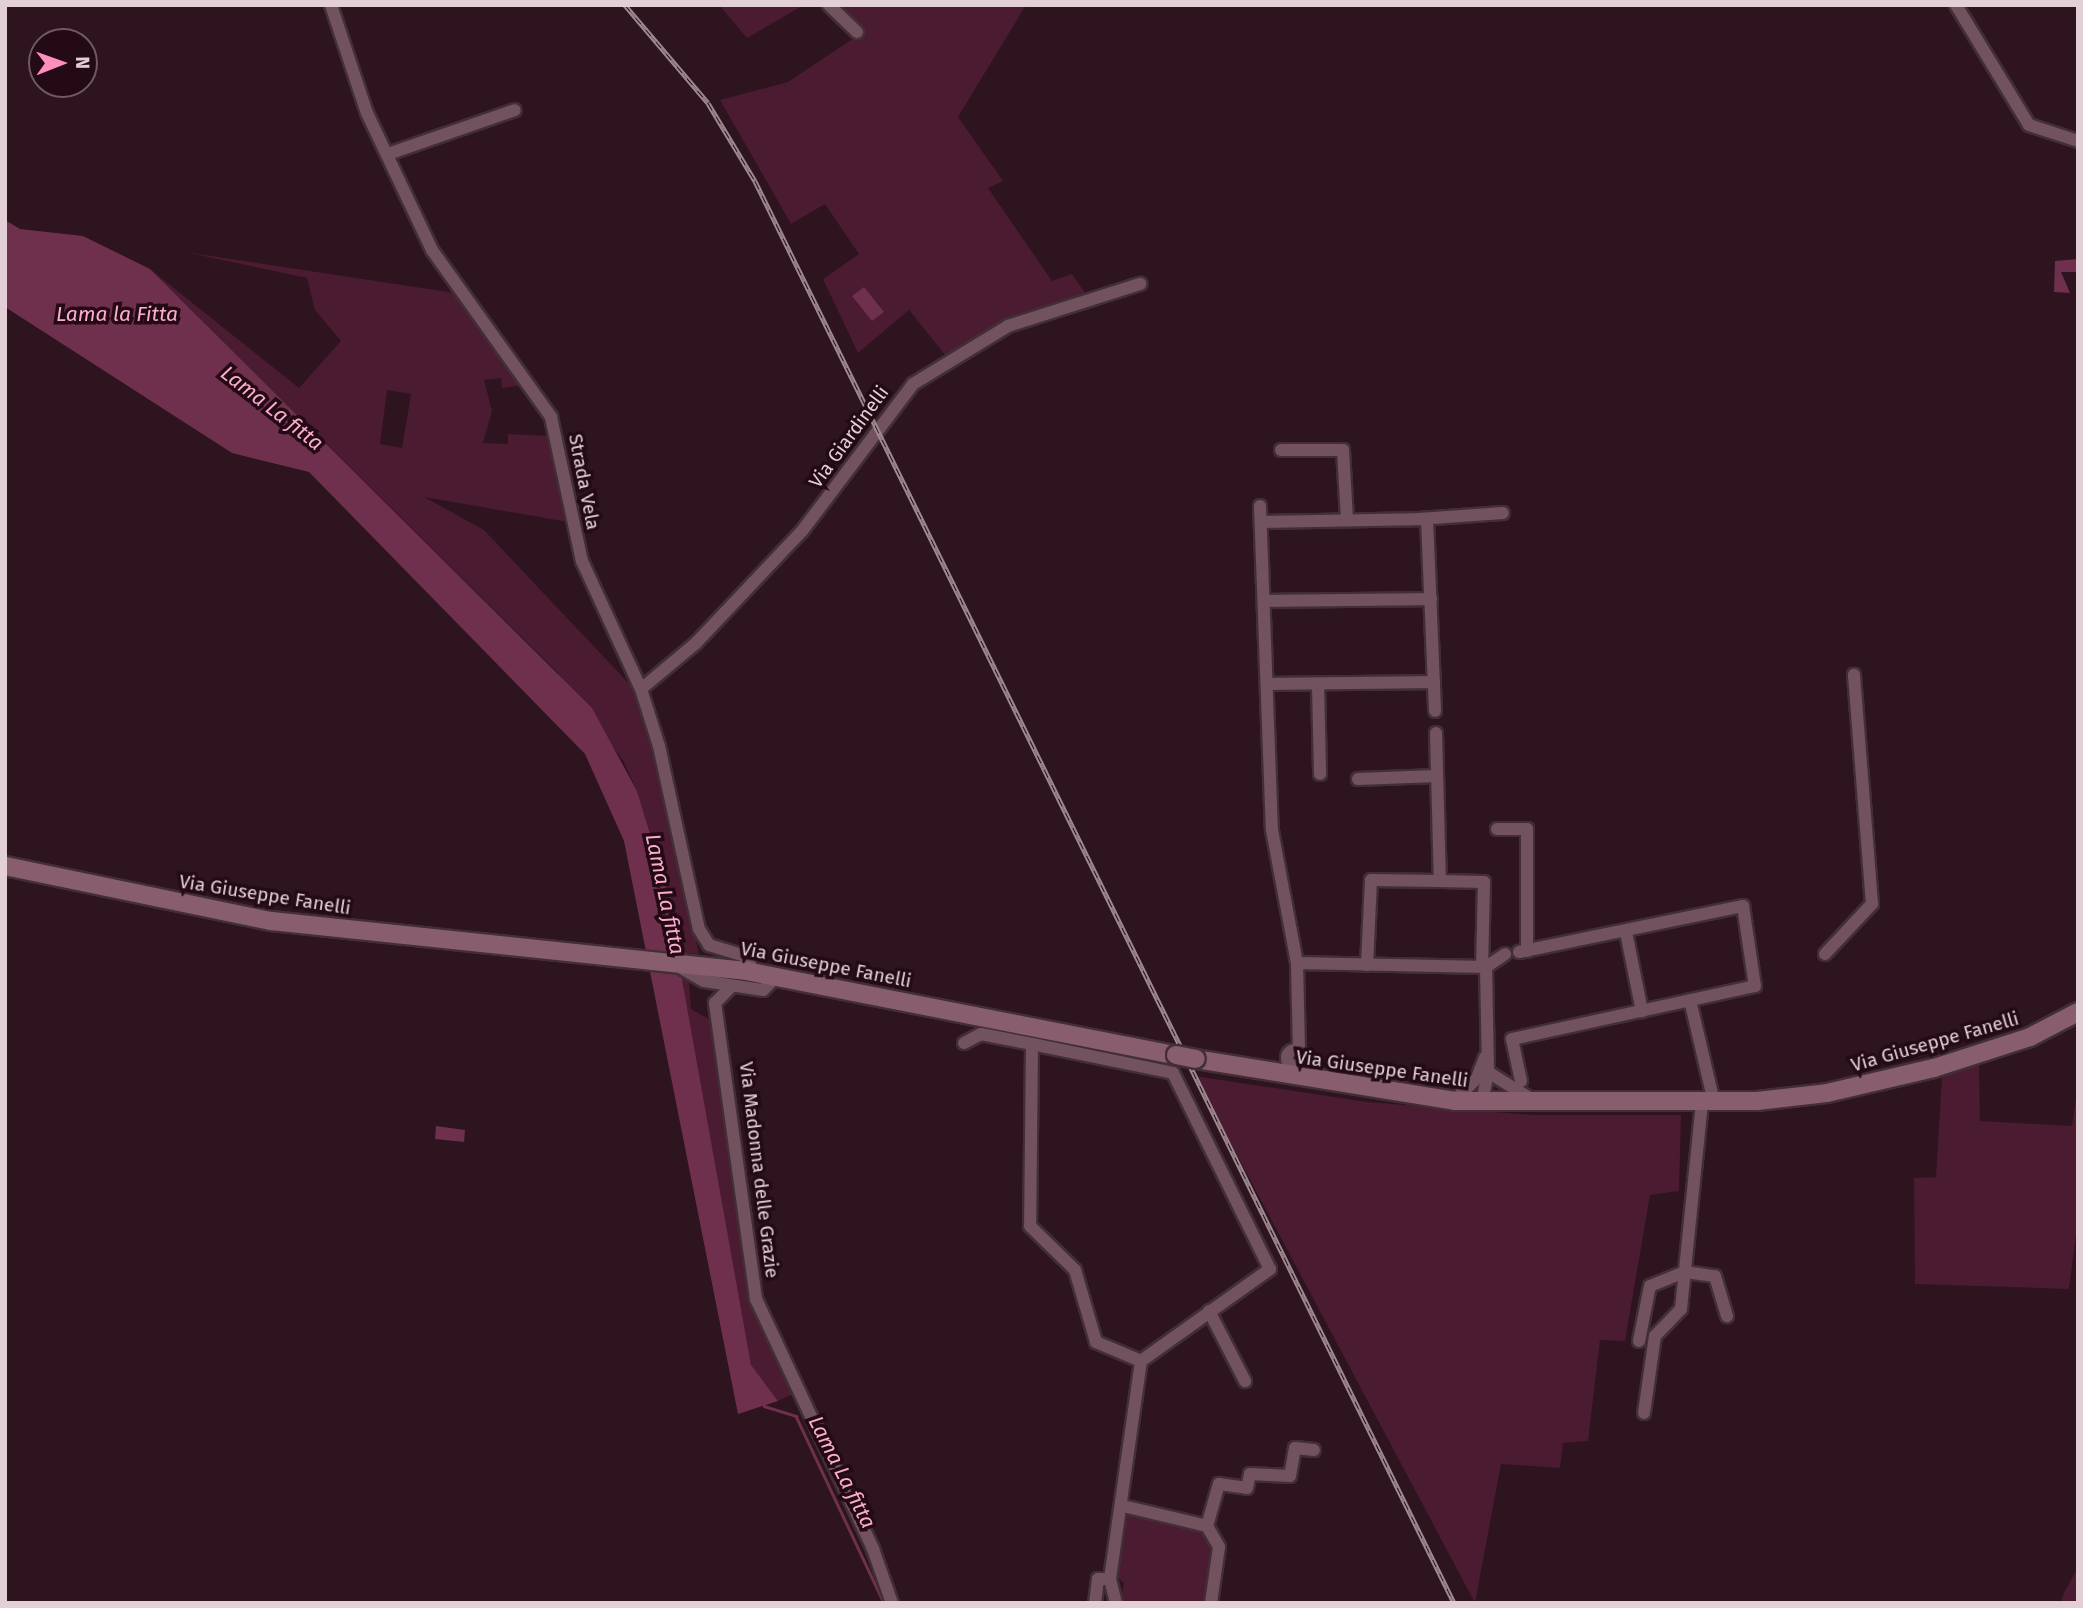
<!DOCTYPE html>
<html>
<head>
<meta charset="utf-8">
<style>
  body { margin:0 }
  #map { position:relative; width:2083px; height:1608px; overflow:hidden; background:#2d141f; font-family:"Fira Sans",sans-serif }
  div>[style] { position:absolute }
  .green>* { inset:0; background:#4a1b31 }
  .water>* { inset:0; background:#6e304c }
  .stream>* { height:2.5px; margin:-1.25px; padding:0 1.25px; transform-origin:1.25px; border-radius:1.25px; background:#6e304c }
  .roads { filter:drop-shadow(2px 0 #422f36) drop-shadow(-2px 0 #422f36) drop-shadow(0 2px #422f36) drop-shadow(0 -2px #422f36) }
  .street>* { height:12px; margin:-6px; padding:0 6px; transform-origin:6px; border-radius:6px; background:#72525e }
  .street>.ring { margin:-6px; padding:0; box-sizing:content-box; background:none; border:12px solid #72525e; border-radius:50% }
  .secondary>* { height:18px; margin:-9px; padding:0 9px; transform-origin:9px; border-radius:9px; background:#885d6e }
  .rail>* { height:5px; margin-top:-2.5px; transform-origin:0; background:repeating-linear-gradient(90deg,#230a15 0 8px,#9f8991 0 16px); box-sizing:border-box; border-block:2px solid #9f8991 }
  .bridges { filter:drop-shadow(2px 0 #422f36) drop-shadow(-2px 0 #422f36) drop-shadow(0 2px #422f36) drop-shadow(0 -2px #422f36) }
  .secondary-bridge>* { height:18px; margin:-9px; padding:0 9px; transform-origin:9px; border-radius:9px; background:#885d6e }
  span { translate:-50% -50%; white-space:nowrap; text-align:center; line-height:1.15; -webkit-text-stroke:7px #230a15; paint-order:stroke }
  .street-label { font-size:19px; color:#e3d0d6 }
  .water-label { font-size:21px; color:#fbadcc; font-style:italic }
  .frame { position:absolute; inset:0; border:7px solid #e3d0d6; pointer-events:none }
  .north { position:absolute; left:28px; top:28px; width:70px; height:70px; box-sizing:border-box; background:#230a15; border:2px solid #705962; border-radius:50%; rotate:89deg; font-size:19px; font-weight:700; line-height:28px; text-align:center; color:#e3d0d6 }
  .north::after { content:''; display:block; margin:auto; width:24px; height:32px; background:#fe8ebd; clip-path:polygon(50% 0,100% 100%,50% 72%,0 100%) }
</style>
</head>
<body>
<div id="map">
  <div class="green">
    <div style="clip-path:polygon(719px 5px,804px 5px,747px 38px)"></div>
    <div style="clip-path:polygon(837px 5px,1026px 5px,958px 117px,1003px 181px,988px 188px,1052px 281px,1072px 274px,1088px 297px,1006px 324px,946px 356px,909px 310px,858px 353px,823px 279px,859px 254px,825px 204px,791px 224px,720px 100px,788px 82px,860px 34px,860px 26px)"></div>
    <div style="clip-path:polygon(evenodd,185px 252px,455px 293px,530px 384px,502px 388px,501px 378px,484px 380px,492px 411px,483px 443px,508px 444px,508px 434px,549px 436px,568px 522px,424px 497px,484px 530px,636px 691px,655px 751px,699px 954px,674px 953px,664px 879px,637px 791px,624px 762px,557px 672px,150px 269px,299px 388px,341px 341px,315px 310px,307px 278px,185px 252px,387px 390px,411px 394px,402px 448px,380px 444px,387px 390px)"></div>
    <div style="clip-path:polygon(677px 971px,688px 973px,691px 1009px,714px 1022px,751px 1298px,793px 1394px,778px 1401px,751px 1366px)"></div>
    <div style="clip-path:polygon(1979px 1065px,1980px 1121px,2072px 1126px,2078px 1084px,2078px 1219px,2069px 1289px,1915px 1284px,1914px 1178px,1936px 1177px,1942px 1076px)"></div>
    <div style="clip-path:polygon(1195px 1076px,1367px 1102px,1532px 1115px,1681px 1115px,1679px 1191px,1650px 1195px,1625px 1341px,1600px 1340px,1588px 1441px,1563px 1443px,1560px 1468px,1501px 1464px,1475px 1603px)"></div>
    <div style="clip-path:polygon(1125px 1511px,1203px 1531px,1216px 1547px,1208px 1603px,1120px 1603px,1124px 1583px,1116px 1576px)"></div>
    <div style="clip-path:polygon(2078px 1567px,2078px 1603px,2061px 1603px,2063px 1595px)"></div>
  </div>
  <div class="water">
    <div style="clip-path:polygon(5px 220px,20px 229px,83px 236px,150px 269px,592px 708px,637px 791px,664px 879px,751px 1365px,778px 1401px,738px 1414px,624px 841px,585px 754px,309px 472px,232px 453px,5px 307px)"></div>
    <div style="clip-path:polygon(2078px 259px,2078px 272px,2061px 272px,2070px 293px,2054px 292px,2055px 261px)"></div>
    <div style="clip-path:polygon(864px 287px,884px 312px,872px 321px,852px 296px)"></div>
    <div style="clip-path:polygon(436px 1126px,465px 1130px,464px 1142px,435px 1139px)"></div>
  </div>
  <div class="stream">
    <div style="left:764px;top:1406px;width:34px;rotate:17deg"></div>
    <div style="left:796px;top:1416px;width:207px;rotate:64.8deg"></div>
  </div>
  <div class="roads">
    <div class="street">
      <div style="left:331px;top:5px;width:114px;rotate:71.6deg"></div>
      <div style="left:367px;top:113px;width:152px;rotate:64.6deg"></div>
      <div style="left:432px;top:250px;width:205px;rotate:54.5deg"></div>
      <div style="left:551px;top:417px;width:147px;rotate:77.9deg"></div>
      <div style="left:582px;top:561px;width:141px;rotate:65.3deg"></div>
      <div style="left:641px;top:689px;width:60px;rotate:72.5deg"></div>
      <div style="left:659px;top:746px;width:187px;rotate:77.7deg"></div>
      <div style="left:699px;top:929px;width:19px;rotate:58deg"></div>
      <div style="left:709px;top:945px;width:41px;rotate:17.1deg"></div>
      <div style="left:748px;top:957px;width:16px;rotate:75deg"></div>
      <div style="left:829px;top:5px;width:39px;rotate:44deg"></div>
      <div style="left:1956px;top:5px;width:140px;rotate:58.7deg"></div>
      <div style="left:2029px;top:125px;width:52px;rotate:18.1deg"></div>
      <div style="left:388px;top:154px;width:134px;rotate:-19.1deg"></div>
      <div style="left:1281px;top:450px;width:62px"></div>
      <div style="left:1343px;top:450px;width:70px;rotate:86.7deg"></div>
      <div style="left:1260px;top:506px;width:324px;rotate:87.9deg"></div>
      <div style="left:1272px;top:830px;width:135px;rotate:79.4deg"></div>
      <div style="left:1297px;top:963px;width:189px;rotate:1.2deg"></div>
      <div style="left:1486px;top:967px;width:23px;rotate:-34deg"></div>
      <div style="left:1419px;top:519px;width:84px;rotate:-4.1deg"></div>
      <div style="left:1261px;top:522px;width:166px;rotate:-1deg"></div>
      <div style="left:1427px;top:519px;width:192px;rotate:87.6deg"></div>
      <div style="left:1265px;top:601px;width:166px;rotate:-0.7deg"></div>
      <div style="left:1268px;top:684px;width:166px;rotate:-0.7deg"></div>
      <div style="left:1318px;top:684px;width:90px;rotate:88.7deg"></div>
      <div style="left:641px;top:689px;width:72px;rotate:-39.9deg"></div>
      <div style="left:696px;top:643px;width:154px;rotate:-46.6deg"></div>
      <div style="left:802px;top:531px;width:184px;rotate:-52.9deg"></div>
      <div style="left:913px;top:384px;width:111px;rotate:-31.4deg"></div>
      <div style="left:1008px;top:326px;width:139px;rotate:-17.7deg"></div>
      <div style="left:1436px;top:733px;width:148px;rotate:88.5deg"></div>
      <div style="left:1358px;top:779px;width:79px;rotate:-2.2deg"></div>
      <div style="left:1497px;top:829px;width:30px"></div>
      <div style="left:1527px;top:829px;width:122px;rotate:90deg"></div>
      <div style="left:1626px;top:932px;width:81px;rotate:78.6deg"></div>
      <div style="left:1519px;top:952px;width:229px;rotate:-11.6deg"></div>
      <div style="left:1743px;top:906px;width:81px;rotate:81.5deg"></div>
      <div style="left:1755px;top:986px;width:249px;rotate:167.7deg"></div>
      <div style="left:1512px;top:1039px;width:43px;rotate:77.9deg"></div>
      <div style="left:1825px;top:954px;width:69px;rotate:-46.8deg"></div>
      <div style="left:1872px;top:904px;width:230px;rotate:-94.5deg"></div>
      <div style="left:1297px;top:963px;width:88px;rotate:88.7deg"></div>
      <div style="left:1367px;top:965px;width:85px;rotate:-87.3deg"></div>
      <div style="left:1371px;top:880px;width:69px;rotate:0.8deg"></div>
      <div style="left:1440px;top:881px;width:44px;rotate:1.3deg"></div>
      <div style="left:1484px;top:882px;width:85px;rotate:91.3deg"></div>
      <div style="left:1486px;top:967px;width:105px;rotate:88.9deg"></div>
      <div style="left:1488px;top:1072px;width:51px;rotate:32.1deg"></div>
      <div style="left:683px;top:969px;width:24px;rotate:30deg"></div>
      <div style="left:704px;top:981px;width:60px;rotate:8.7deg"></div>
      <div style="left:763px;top:990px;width:18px;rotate:-45deg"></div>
      <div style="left:732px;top:986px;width:24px;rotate:135deg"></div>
      <div style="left:715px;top:1003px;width:299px;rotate:82.1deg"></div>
      <div style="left:756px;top:1299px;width:276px;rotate:64.9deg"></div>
      <div style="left:873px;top:1549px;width:57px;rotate:70.6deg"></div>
      <div style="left:1690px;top:1000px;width:105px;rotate:76.8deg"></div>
      <div style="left:964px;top:1043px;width:19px;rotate:-28deg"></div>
      <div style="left:981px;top:1034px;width:52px;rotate:11.1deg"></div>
      <div style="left:1032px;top:1044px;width:182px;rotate:90.6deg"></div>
      <div style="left:1030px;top:1226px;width:63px;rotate:44.4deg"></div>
      <div style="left:1075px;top:1270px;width:75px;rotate:73.7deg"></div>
      <div style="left:1096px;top:1342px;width:49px;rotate:22.9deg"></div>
      <div style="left:1032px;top:1044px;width:144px;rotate:11.6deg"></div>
      <div style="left:1173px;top:1073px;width:219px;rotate:63.7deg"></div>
      <div style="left:1270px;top:1269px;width:158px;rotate:144.5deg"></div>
      <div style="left:1141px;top:1361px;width:220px;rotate:98.1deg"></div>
      <div style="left:1110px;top:1579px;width:12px;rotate:180deg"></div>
      <div style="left:1098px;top:1579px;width:24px;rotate:97deg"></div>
      <div class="ring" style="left:1287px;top:1050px;width:4px;height:4px"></div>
      <div style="left:1454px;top:1101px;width:33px;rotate:-45deg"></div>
      <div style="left:1477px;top:1078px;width:22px;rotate:-69deg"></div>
      <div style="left:1482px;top:1103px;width:32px;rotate:-79deg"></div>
      <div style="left:1209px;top:1311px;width:79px;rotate:62.8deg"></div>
      <div style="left:1639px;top:1341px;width:56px;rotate:-78.7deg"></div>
      <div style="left:1650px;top:1286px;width:38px;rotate:-22deg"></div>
      <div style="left:1685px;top:1272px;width:30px;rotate:8deg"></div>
      <div style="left:1715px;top:1276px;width:42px;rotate:73.3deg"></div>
      <div style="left:1644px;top:1413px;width:78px;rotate:-81.9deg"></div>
      <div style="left:1655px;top:1336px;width:37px;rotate:-46deg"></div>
      <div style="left:1681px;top:1309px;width:208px;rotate:-84.2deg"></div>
      <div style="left:1123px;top:1506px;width:86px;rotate:13.4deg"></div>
      <div style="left:1207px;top:1526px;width:24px;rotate:60deg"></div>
      <div style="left:1219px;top:1547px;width:57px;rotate:98.1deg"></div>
      <div style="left:1207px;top:1526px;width:44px;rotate:-74.1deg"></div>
      <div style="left:1219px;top:1484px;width:28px;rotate:8deg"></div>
      <div style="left:1247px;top:1488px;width:14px;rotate:-78deg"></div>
      <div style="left:1250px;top:1474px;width:40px;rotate:2.9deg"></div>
      <div style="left:1290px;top:1476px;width:28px;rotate:-80deg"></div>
      <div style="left:1295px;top:1448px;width:19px;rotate:6deg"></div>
      <div style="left:1110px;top:1579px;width:25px;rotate:76deg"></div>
    </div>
    <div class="secondary">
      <div style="left:5px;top:866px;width:272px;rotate:11.7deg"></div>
      <div style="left:271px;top:921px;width:478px;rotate:6deg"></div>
      <div style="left:746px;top:971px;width:438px;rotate:11.1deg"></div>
      <div style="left:1196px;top:1059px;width:261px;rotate:9.2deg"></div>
      <div style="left:1454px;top:1101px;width:303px"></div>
      <div style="left:1757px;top:1101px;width:70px;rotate:-6.5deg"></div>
      <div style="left:1827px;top:1093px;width:110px;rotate:-13.2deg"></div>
      <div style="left:1934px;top:1068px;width:101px;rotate:-17.9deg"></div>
      <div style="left:2030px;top:1037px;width:54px;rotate:-27.5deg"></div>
    </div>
  </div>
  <div class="rail">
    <div style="left:625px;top:5px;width:128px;rotate:49.7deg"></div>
    <div style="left:708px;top:103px;width:91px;rotate:58.9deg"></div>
    <div style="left:755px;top:181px;width:1585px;rotate:63.82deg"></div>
  </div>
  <div class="bridges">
    <div class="secondary-bridge">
      <div style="left:1176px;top:1055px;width:20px;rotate:11deg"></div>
    </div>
  </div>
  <div class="street-label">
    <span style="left:849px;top:437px;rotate:-54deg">Via Giardinelli</span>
    <span style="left:584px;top:482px;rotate:79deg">Strada Vela</span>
    <span style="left:265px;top:895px;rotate:9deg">Via Giuseppe Fanelli</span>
    <span style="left:826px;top:965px;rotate:11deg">Via Giuseppe Fanelli</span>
    <span style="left:1935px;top:1042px;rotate:-16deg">Via Giuseppe Fanelli</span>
    <span style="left:1382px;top:1069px;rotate:8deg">Via Giuseppe Fanelli</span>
    <span style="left:759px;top:1170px;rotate:83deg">Via Madonna delle Grazie</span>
  </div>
  <div class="water-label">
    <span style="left:117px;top:314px">Lama la Fitta</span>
    <span style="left:272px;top:408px;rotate:38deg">Lama La fitta</span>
    <span style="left:665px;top:894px;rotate:78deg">Lama La fitta</span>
    <span style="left:842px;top:1472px;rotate:63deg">Lama La fitta</span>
  </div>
  <div class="frame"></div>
  <div class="north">N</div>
</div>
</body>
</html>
